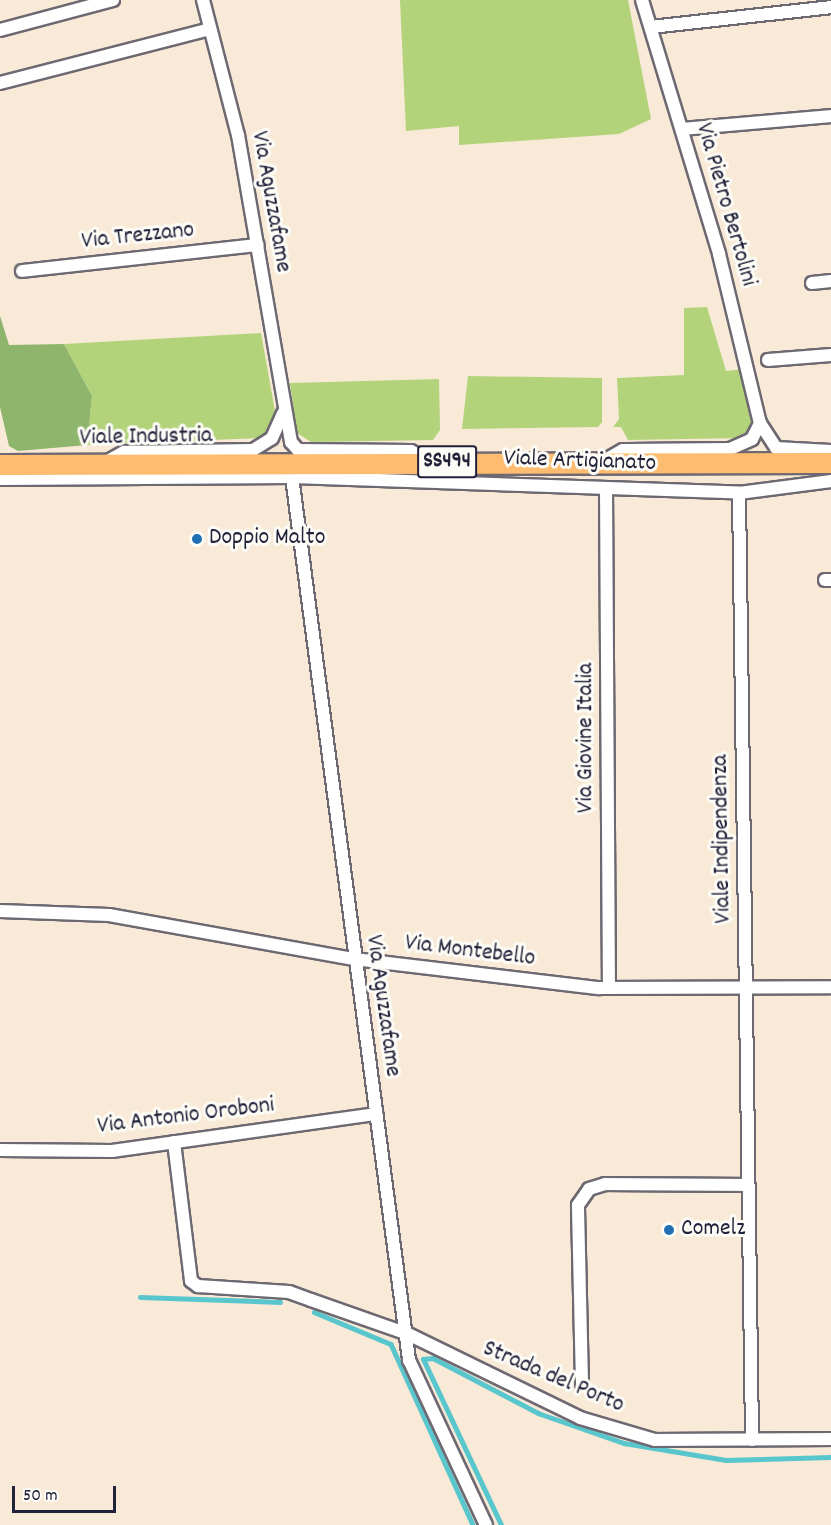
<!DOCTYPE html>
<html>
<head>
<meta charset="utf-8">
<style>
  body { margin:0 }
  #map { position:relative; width:831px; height:1525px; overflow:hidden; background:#f8ead7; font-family:Dekko,sans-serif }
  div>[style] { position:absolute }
  .green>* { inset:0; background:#b3d37b }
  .forest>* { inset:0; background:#8eb56b }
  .stream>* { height:4.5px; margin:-2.25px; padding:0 2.25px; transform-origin:2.25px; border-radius:2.25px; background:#59c6ce }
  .roads { filter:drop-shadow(2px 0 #6d6872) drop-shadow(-2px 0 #6d6872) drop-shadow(0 2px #6d6872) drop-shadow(0 -2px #6d6872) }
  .minor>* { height:12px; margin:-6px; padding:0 6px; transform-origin:6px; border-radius:6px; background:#fff }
  .primary>* { height:20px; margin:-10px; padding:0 10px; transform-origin:10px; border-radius:10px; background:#fdbc6f }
  .dots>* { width:16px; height:16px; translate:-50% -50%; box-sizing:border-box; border:3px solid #fdfcf7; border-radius:50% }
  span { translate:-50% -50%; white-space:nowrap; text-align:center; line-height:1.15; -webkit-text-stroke:6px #fdfcf7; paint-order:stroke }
  .shield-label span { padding:2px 4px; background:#fdfcf7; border:2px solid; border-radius:4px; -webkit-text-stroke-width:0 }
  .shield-label { font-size:22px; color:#22223b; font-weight:700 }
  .street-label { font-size:24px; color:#22223b }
  .poi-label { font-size:24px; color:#22223b }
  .left { translate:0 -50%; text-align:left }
  .scale { position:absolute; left:12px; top:1486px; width:104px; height:27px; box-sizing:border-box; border:3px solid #22223b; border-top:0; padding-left:8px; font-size:18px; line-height:21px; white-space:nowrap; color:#22223b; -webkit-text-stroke:4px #fdfcf7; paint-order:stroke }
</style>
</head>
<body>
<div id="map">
  <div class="green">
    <div style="clip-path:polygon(400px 0,628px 0,651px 119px,619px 134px,459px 145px,459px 126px,406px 131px)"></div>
    <div style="clip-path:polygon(707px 307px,726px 371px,744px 369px,753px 423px,743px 438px,628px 440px,621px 427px,613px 427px,619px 419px,617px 378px,684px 375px,684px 308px)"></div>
    <div style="clip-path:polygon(261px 333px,275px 411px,264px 438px,87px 445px,92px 396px,64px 344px)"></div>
    <div style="clip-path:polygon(468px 376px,602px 378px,602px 422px,598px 427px,462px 429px)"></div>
    <div style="clip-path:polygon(439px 379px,440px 430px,433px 440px,311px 442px,297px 433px,290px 383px)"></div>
  </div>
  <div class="forest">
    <div style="clip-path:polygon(0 316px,9px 345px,64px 344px,92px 396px,87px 445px,18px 451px,9px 446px,0 407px)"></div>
  </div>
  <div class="stream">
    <div style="left:140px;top:1297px;width:140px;rotate:2deg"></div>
    <div style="left:314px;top:1312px;width:83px;rotate:22.6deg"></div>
    <div style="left:391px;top:1344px;width:199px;rotate:65.6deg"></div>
    <div style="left:501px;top:1525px;width:183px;rotate:-115.2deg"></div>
    <div style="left:423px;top:1359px;width:10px;rotate:-6deg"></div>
    <div style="left:433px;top:1358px;width:119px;rotate:27.6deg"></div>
    <div style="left:538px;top:1413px;width:91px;rotate:19.2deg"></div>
    <div style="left:624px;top:1443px;width:103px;rotate:9.5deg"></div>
    <div style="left:726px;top:1460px;width:105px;rotate:-1.6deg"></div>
  </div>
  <div class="roads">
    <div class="minor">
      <div style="left:203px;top:0;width:139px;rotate:75.5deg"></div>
      <div style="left:238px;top:135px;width:312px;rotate:80.2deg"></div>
      <div style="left:291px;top:442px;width:11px;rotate:49deg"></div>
      <div style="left:298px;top:450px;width:113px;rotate:0.5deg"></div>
      <div style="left:411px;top:451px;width:24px;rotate:28deg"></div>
      <div style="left:642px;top:0;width:265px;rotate:73.1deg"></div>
      <div style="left:719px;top:254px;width:174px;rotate:76.4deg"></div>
      <div style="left:760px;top:423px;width:30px;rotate:57deg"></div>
      <div style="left:776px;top:448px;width:55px;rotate:3.1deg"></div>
      <div style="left:651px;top:27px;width:181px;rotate:-6.3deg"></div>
      <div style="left:0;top:30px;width:117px;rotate:-14.9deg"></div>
      <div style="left:0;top:83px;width:217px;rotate:-14.4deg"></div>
      <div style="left:682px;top:129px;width:150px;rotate:-5deg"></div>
      <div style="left:22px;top:271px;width:237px;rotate:-6.3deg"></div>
      <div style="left:812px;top:283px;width:19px;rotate:-6deg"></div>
      <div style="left:768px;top:360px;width:63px;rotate:-4.5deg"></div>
      <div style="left:106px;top:462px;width:21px;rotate:-29deg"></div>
      <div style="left:124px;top:452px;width:129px;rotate:-0.9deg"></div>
      <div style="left:253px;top:450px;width:22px;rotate:-32deg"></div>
      <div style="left:272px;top:438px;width:27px;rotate:-66deg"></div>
      <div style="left:602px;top:462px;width:24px;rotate:-30deg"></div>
      <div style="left:623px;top:450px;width:107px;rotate:-0.5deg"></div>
      <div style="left:730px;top:449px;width:24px;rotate:-24deg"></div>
      <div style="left:752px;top:439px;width:18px;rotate:-63deg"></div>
      <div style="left:292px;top:477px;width:891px;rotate:82.45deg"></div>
      <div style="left:409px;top:1360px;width:182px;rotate:65deg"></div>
      <div style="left:0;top:479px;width:292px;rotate:-0.4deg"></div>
      <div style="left:292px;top:477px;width:447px;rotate:2deg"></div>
      <div style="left:739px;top:493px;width:93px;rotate:-7.4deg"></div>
      <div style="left:606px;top:488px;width:500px;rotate:89.66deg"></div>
      <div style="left:739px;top:493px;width:947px;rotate:89.21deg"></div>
      <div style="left:825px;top:580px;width:6px"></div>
      <div style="left:0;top:911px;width:109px;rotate:2.1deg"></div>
      <div style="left:109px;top:915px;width:249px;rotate:10.2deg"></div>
      <div style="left:354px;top:959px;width:247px;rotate:6.8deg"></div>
      <div style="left:599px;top:988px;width:232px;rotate:-0.2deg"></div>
      <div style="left:174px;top:1142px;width:140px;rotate:83deg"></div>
      <div style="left:191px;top:1281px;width:9px;rotate:36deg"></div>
      <div style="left:198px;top:1286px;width:91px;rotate:3.8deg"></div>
      <div style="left:289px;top:1292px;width:23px;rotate:20deg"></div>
      <div style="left:311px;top:1300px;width:103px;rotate:19.3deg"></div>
      <div style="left:408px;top:1334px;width:191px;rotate:26deg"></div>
      <div style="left:580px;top:1418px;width:78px;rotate:16.3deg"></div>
      <div style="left:655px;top:1440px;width:176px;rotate:-0.3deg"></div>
      <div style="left:0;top:1150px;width:112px;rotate:0.5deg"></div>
      <div style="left:112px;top:1151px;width:267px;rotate:-8deg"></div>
      <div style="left:582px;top:1384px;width:179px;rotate:-91.3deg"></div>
      <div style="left:578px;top:1205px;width:19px;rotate:-55deg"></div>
      <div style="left:589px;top:1189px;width:17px;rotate:-17deg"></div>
      <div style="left:605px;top:1184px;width:143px;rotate:0.4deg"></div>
    </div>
    <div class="primary">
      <div style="left:0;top:465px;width:831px;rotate:-0.14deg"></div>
    </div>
  </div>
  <div class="dots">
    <div style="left:197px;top:539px;background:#1f6fb2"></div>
    <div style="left:669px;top:1230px;background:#1f6fb2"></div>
  </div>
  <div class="shield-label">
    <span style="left:447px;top:462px">SS494</span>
  </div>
  <div class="street-label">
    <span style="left:270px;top:202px;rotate:80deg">Via Aguzzafame</span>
    <span style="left:725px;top:205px;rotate:74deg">Via Pietro Bertolini</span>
    <span style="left:138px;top:237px;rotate:-6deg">Via Trezzano</span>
    <span style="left:146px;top:438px;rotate:-1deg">Viale Industria</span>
    <span style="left:580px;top:462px;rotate:2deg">Viale Artigianato</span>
    <span style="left:587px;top:738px;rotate:-90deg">Via Giovine Italia</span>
    <span style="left:723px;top:839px;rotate:-91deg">Viale Indipendenza</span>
    <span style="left:470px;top:952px;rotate:7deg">Via Montebello</span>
    <span style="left:382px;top:1006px;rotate:82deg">Via Aguzzafame</span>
    <span style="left:186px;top:1117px;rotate:-7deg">Via Antonio Oroboni</span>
    <span style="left:553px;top:1378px;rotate:23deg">Strada del Porto</span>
  </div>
  <div class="poi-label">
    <span class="left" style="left:209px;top:539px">Doppio Malto</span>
    <span class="left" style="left:681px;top:1230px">Comelz</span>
  </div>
  <div class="scale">50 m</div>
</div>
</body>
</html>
